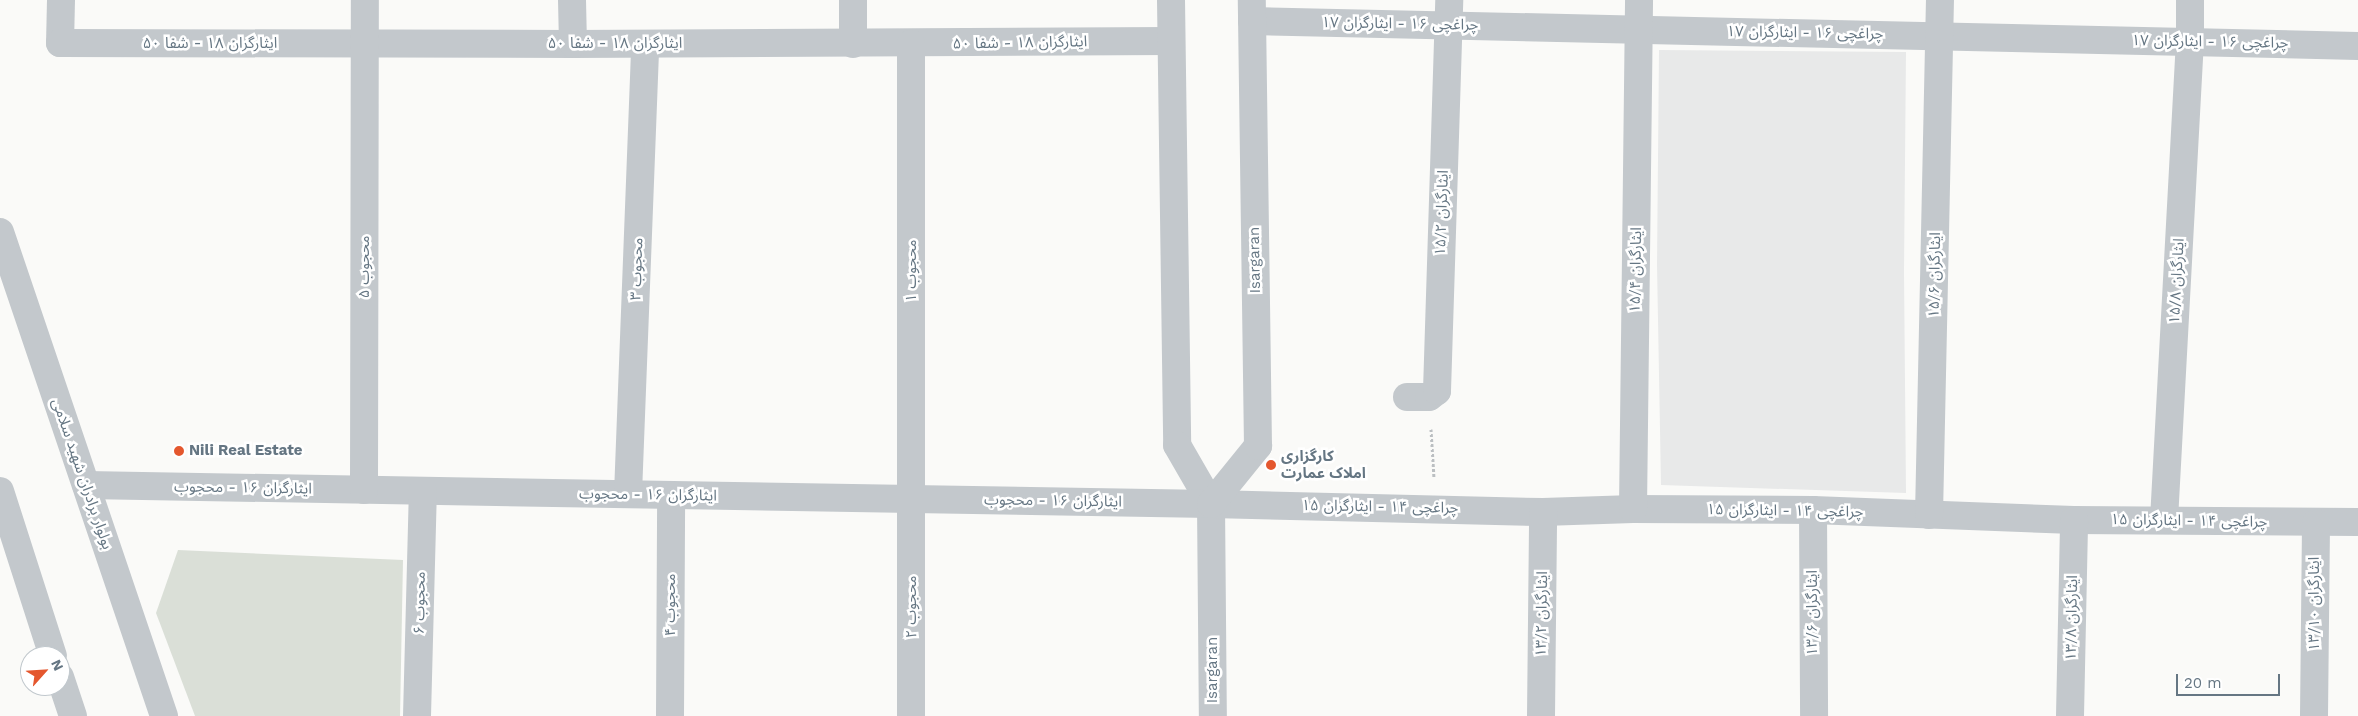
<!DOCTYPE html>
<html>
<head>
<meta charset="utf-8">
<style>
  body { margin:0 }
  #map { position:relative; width:2358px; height:716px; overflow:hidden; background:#fafaf8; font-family:"Work Sans","Noto Sans Arabic",sans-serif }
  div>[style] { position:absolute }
  .built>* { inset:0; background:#e8e9e9 }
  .green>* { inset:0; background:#dadfd7 }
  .path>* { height:3px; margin-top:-1.5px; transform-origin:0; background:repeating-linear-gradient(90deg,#bbbfc2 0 2.5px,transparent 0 5px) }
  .minor>* { height:28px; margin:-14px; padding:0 14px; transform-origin:14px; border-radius:14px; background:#c3c8cc }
  .dots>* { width:14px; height:14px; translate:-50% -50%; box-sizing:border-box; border:2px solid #fff; border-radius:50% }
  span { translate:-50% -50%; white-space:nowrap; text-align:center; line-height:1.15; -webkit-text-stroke:5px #fff; paint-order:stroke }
  .street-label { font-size:15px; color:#657683 }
  .poi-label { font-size:15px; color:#657683; font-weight:700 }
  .left { translate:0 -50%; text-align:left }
  .north { position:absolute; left:20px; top:646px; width:50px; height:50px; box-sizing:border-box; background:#fff; border:1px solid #c1c8cd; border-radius:50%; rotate:64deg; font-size:14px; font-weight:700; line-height:20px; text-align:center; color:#657683 }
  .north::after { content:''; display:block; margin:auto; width:18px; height:22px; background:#e4572e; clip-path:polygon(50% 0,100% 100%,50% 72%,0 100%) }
  .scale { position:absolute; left:2176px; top:674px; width:104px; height:22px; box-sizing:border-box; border:2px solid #657683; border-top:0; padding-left:6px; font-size:15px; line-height:18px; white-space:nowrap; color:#657683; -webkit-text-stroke:4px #fff; paint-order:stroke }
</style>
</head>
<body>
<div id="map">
  <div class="built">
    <div style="clip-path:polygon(1659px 50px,1906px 52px,1904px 272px,1906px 493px,1661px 485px,1657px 265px)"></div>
  </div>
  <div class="green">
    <div style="clip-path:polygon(178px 550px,403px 560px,400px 716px,195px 716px,156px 613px)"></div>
  </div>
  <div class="path">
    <div style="left:1431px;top:429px;width:49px;rotate:86.5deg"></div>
  </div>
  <div class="minor">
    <div style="left:61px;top:0;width:43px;rotate:91.3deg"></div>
    <div style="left:60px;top:43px;width:513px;rotate:0.11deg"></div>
    <div style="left:573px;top:44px;width:597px;rotate:-0.29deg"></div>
    <div style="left:572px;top:0;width:44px;rotate:88.7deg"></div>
    <div style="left:853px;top:0;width:44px;rotate:90deg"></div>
    <div style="left:1171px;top:0;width:445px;rotate:89.2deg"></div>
    <div style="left:1177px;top:445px;width:68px;rotate:60deg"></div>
    <div style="left:1211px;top:504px;width:212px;rotate:89.5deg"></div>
    <div style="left:1252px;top:21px;width:1106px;rotate:1.29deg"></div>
    <div style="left:0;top:232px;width:511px;rotate:71.28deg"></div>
    <div style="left:1407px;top:397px;width:22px"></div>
    <div style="left:1429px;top:397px;width:10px;rotate:-37deg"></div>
    <div style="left:1437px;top:391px;width:391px;rotate:-88.2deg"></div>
    <div style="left:86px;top:485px;width:1125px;rotate:0.97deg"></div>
    <div style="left:1211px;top:504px;width:332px;rotate:1.4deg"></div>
    <div style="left:1543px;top:512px;width:90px;rotate:-1.9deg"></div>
    <div style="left:1633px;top:509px;width:180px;rotate:0.3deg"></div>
    <div style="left:1813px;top:510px;width:261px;rotate:2.2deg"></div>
    <div style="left:2074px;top:520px;width:284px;rotate:0.4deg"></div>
    <div style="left:364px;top:490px;width:490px;rotate:-89.9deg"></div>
    <div style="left:0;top:491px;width:173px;rotate:72.2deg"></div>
    <div style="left:628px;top:494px;width:450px;rotate:-87.8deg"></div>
    <div style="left:1211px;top:504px;width:75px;rotate:-51deg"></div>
    <div style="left:1258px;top:446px;width:446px;rotate:-90.8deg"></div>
    <div style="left:1633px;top:509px;width:509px;rotate:-89.32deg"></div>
    <div style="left:1813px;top:510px;width:206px;rotate:89.7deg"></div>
    <div style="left:1929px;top:515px;width:515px;rotate:-88.78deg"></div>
    <div style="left:2164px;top:520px;width:479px;rotate:-86.9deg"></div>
    <div style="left:2190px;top:42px;width:42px;rotate:-90deg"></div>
    <div style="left:60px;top:677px;width:41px;rotate:71.6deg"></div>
    <div style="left:417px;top:716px;width:225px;rotate:-88.5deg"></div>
    <div style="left:670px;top:716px;width:221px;rotate:-89.7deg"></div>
    <div style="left:911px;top:716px;width:672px;rotate:-90deg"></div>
    <div style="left:1541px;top:716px;width:204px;rotate:-89.4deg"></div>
    <div style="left:2070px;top:716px;width:196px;rotate:-88.8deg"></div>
    <div style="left:2314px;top:716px;width:193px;rotate:-89.4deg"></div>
  </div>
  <div class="dots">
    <div style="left:179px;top:451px;background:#e4572e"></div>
    <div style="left:1271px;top:465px;background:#e4572e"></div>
  </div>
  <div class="street-label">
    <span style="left:1400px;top:24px;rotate:1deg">چراغچی ۱۶ - ایثارگران ۱۷</span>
    <span style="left:1805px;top:33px;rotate:1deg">چراغچی ۱۶ - ایثارگران ۱۷</span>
    <span style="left:2210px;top:42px;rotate:1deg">چراغچی ۱۶ - ایثارگران ۱۷</span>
    <span style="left:1020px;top:43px;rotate:-1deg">ایثارگران ۱۸ - شفا ۵۰</span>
    <span style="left:210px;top:44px">ایثارگران ۱۸ - شفا ۵۰</span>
    <span style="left:615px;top:44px">ایثارگران ۱۸ - شفا ۵۰</span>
    <span style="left:1442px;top:213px;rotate:-88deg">ایثارگران ۱۵/۲</span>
    <span style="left:1255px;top:260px;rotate:-91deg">Isargaran</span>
    <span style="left:365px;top:267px;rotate:-90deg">محجوب ۵</span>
    <span style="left:637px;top:269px;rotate:-88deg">محجوب ۳</span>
    <span style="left:1636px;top:270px;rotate:-89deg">ایثارگران ۱۵/۴</span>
    <span style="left:912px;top:271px;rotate:-90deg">محجوب ۱</span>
    <span style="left:1935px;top:275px;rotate:-89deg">ایثارگران ۱۵/۶</span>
    <span style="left:2177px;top:281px;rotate:-87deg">ایثارگران ۱۵/۸</span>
    <span style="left:82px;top:474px;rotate:71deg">بولوار برادران شهید سلامی</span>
    <span style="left:243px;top:488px;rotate:1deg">ایثارگران ۱۶ - محجوب</span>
    <span style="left:648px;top:495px;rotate:1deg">ایثارگران ۱۶ - محجوب</span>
    <span style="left:1053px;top:501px;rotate:1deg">ایثارگران ۱۶ - محجوب</span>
    <span style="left:1380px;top:507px;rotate:1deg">چراغچی ۱۴ - ایثارگران ۱۵</span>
    <span style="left:1785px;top:511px;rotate:1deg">چراغچی ۱۴ - ایثارگران ۱۵</span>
    <span style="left:2189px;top:521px;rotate:1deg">چراغچی ۱۴ - ایثارگران ۱۵</span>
    <span style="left:420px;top:603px;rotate:-89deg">محجوب ۶</span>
    <span style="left:2315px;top:604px;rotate:-90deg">ایثارگران ۱۳/۱۰</span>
    <span style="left:671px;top:605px;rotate:-90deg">محجوب ۴</span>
    <span style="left:912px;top:607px;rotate:-90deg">محجوب ۲</span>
    <span style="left:1813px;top:613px;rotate:-90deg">ایثارگران ۱۳/۶</span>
    <span style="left:1542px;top:614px;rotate:-89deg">ایثارگران ۱۳/۲</span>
    <span style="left:2072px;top:618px;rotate:-89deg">ایثارگران ۱۳/۸</span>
    <span style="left:1213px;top:670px;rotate:-90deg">Isargaran</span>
  </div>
  <div class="poi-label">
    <span class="left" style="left:189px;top:451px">Nili Real Estate</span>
    <span class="left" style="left:1281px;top:465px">کارگزاری<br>املاک عمارت</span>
  </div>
  <div class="north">N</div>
  <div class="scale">20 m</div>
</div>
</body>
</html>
